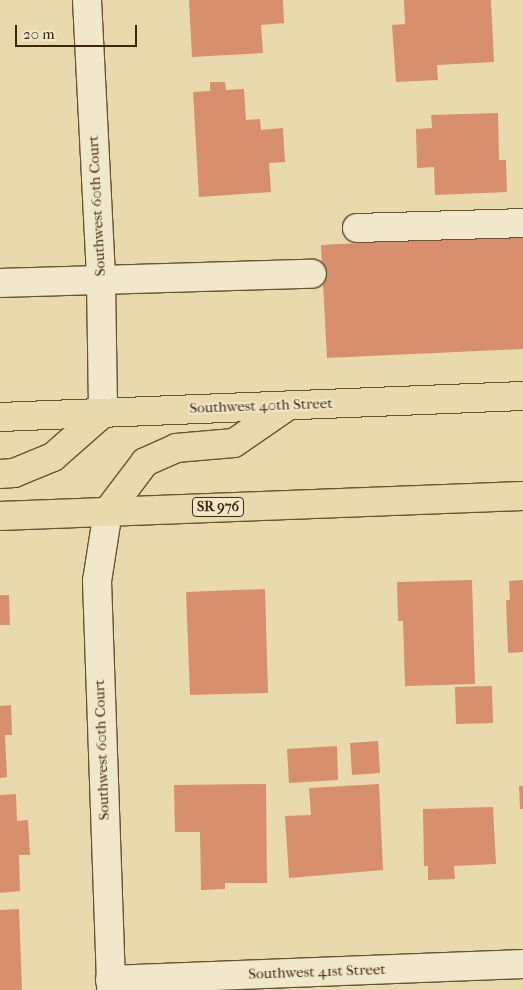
<!DOCTYPE html>
<html>
<head>
<meta charset="utf-8">
<style>
  body { margin:0 }
  #map { position:relative; width:523px; height:990px; overflow:hidden; background:#e9daae; font-family:"IM FELL French Canon",serif }
  div>[style] { position:absolute }
  .building>* { inset:0; background:#d88f6e }
  .roads { filter:drop-shadow(1px 0 #675432) drop-shadow(-1px 0 #675432) drop-shadow(0 1px #675432) drop-shadow(0 -1px #675432) }
  .minor>* { height:28px; margin:-14px; padding:0 14px; transform-origin:14px; border-radius:14px; background:#f1e7ca }
  .major>* { height:28px; margin:-14px; padding:0 14px; transform-origin:14px; border-radius:14px; background:#e9daae }
  span { translate:-50% -50%; white-space:nowrap; text-align:center; line-height:1.15; -webkit-text-stroke:4px #f1e7ca; paint-order:stroke }
  .shield-label span { padding:1px 4px; background:#f1e7ca; border:1px solid; border-radius:4px; -webkit-text-stroke-width:0 }
  .shield-label { font-size:14px; color:#3c2809; font-weight:700 }
  .street-label { font-size:15px; color:#3c2809 }
  .scale { position:absolute; left:15px; top:25px; width:122px; height:22px; box-sizing:border-box; border:2px solid #3c2809; border-top:0; padding-left:6px; font-size:15px; line-height:18px; white-space:nowrap; color:#3c2809; -webkit-text-stroke:4px #f1e7ca; paint-order:stroke }
</style>
</head>
<body>
<div id="map">
  <div class="building">
    <div style="clip-path:polygon(189px 0,283px 0,284px 23px,261px 25px,263px 53px,192px 57px)"></div>
    <div style="clip-path:polygon(404px 0,491px 0,494px 62px,437px 65px,438px 80px,396px 82px,392px 25px,405px 24px)"></div>
    <div style="clip-path:polygon(210px 82px,225px 82px,226px 90px,244px 89px,246px 120px,260px 119px,261px 130px,283px 128px,285px 162px,269px 163px,271px 192px,199px 197px,193px 92px,210px 91px)"></div>
    <div style="clip-path:polygon(498px 113px,499px 160px,506px 160px,507px 192px,435px 195px,434px 167px,417px 168px,416px 129px,432px 128px,431px 115px)"></div>
    <div style="clip-path:polygon(523px 234px,523px 349px,327px 358px,321px 245px)"></div>
    <div style="clip-path:polygon(472px 580px,475px 684px,405px 686px,403px 621px,398px 621px,397px 582px)"></div>
    <div style="clip-path:polygon(523px 580px,523px 652px,508px 653px,506px 600px,510px 600px,509px 581px)"></div>
    <div style="clip-path:polygon(265px 589px,268px 693px,190px 695px,186px 592px)"></div>
    <div style="clip-path:polygon(0 595px,9px 595px,10px 625px,0 625px)"></div>
    <div style="clip-path:polygon(492px 686px,493px 723px,456px 724px,455px 687px)"></div>
    <div style="clip-path:polygon(11px 705px,12px 735px,5px 735px,7px 777px,0 778px,0 706px)"></div>
    <div style="clip-path:polygon(378px 741px,380px 773px,352px 775px,350px 743px)"></div>
    <div style="clip-path:polygon(337px 746px,338px 780px,289px 783px,287px 749px)"></div>
    <div style="clip-path:polygon(266px 784px,267px 883px,225px 883px,225px 889px,201px 890px,200px 832px,175px 832px,174px 785px)"></div>
    <div style="clip-path:polygon(379px 784px,383px 870px,289px 878px,285px 816px,311px 815px,309px 788px)"></div>
    <div style="clip-path:polygon(519px 786px,523px 786px,523px 809px,520px 809px)"></div>
    <div style="clip-path:polygon(16px 794px,17px 821px,28px 820px,30px 855px,19px 855px,20px 891px,0 893px,0 795px)"></div>
    <div style="clip-path:polygon(493px 807px,496px 864px,454px 866px,455px 879px,428px 880px,428px 866px,424px 866px,423px 809px)"></div>
    <div style="clip-path:polygon(19px 909px,22px 990px,0 990px,0 910px)"></div>
  </div>
  <div class="roads">
    <div class="minor">
      <div style="left:87px;top:0;width:280px;rotate:87.1deg"></div>
      <div style="left:101px;top:280px;width:133px;rotate:89.1deg"></div>
      <div style="left:357px;top:228px;width:166px;rotate:-1.7deg"></div>
      <div style="left:0;top:283px;width:312px;rotate:-1.7deg"></div>
      <div style="left:108px;top:511px;width:71px;rotate:98.9deg"></div>
      <div style="left:97px;top:581px;width:409px;rotate:88deg"></div>
      <div style="left:110px;top:980px;width:413px;rotate:-2.2deg"></div>
    </div>
    <div class="major">
      <div style="left:0;top:417px;width:523px;rotate:-2.3deg"></div>
      <div style="left:0;top:474px;width:14px;rotate:-4deg"></div>
      <div style="left:14px;top:473px;width:42px;rotate:-22.3deg"></div>
      <div style="left:53px;top:457px;width:67px;rotate:-41.3deg"></div>
      <div style="left:108px;top:511px;width:61px;rotate:-52.9deg"></div>
      <div style="left:145px;top:462px;width:34px;rotate:-24deg"></div>
      <div style="left:176px;top:448px;width:58px;rotate:-4.9deg"></div>
      <div style="left:234px;top:443px;width:67px;rotate:-34.6deg"></div>
      <div style="left:0;top:516px;width:523px;rotate:-2.19deg"></div>
    </div>
  </div>
  <div class="shield-label">
    <span style="left:218px;top:507px">SR 976</span>
  </div>
  <div class="street-label">
    <span style="left:97px;top:206px;rotate:-93deg">Southwest 60th Court</span>
    <span style="left:261px;top:406px;rotate:-2deg">Southwest 40th Street</span>
    <span style="left:102px;top:750px;rotate:-92deg">Southwest 60th Court</span>
    <span style="left:317px;top:972px;rotate:-2deg">Southwest 41st Street</span>
  </div>
  <div class="scale">20 m</div>
</div>
</body>
</html>
